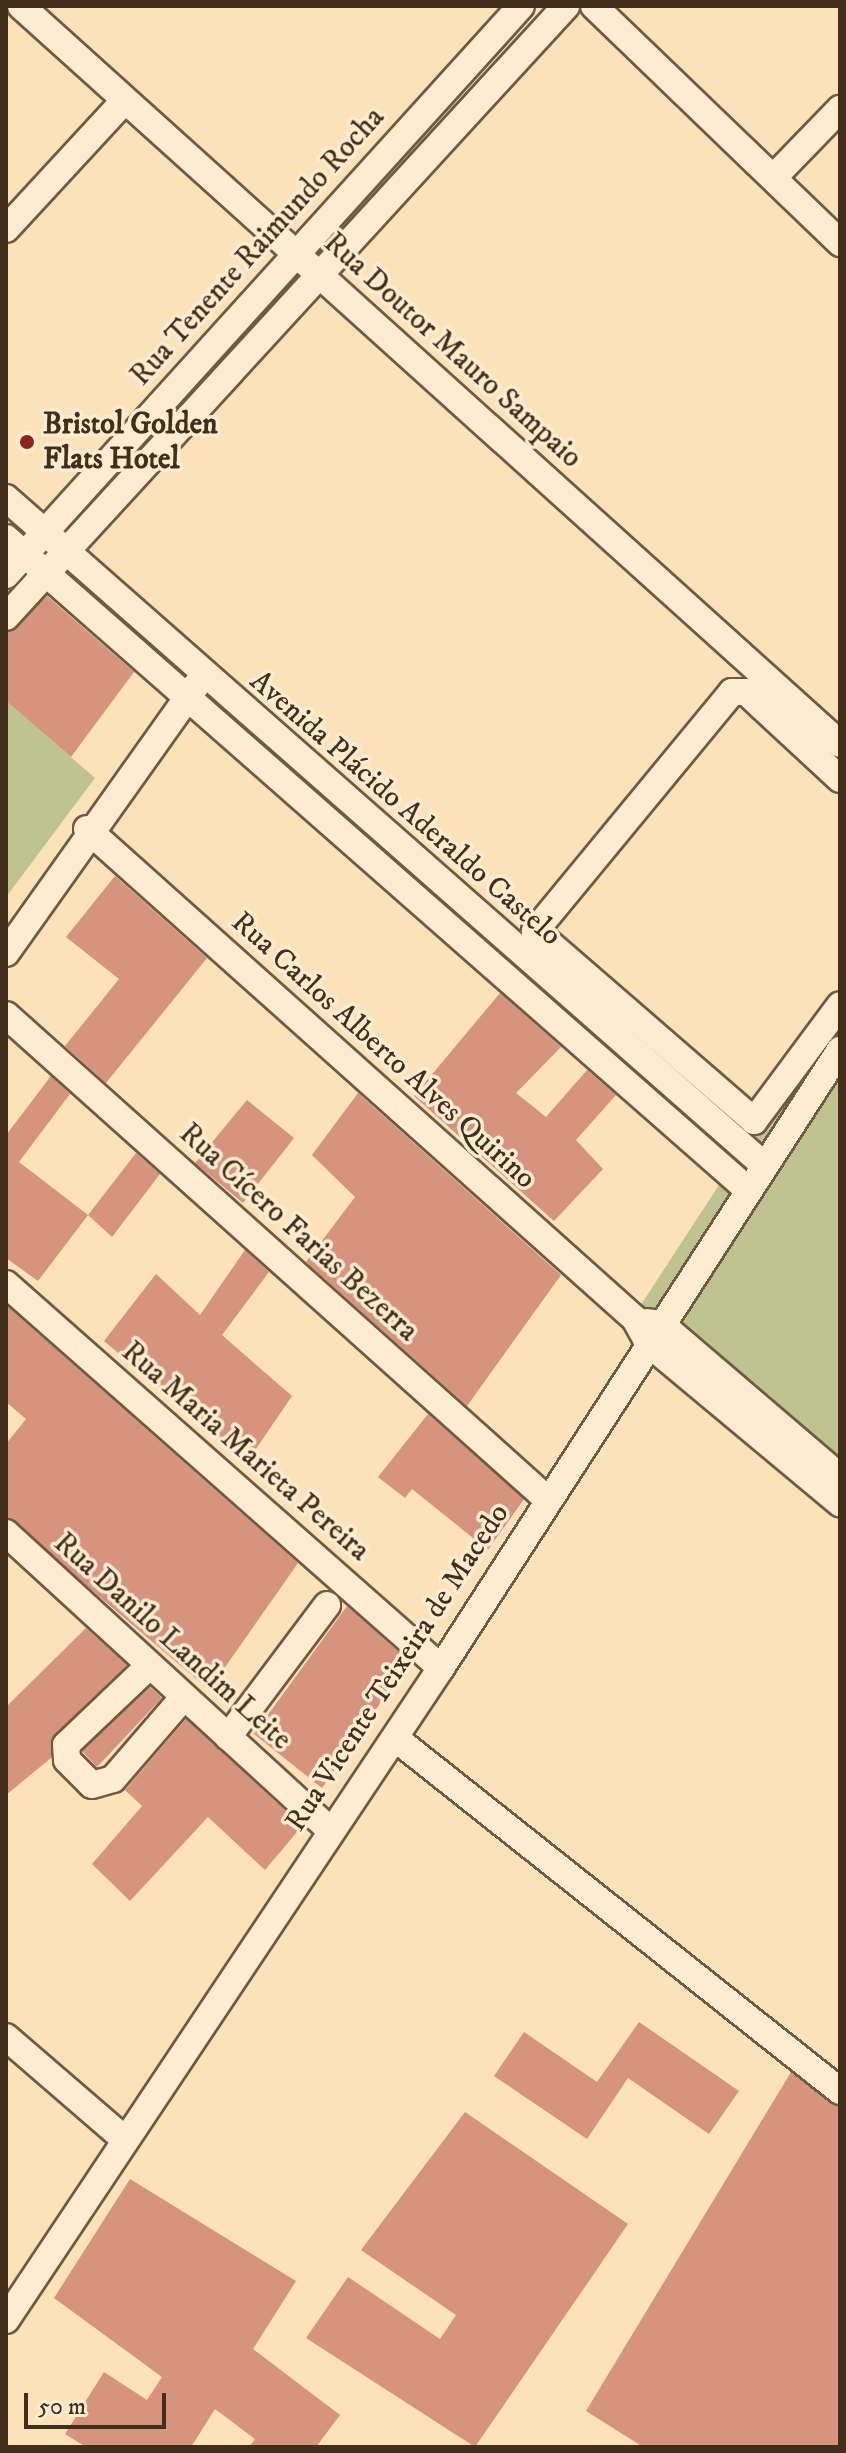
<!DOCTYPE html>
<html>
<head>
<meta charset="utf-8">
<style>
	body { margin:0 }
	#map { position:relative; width:846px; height:2453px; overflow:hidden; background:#fce2b8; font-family:"IM FELL DW Pica",serif }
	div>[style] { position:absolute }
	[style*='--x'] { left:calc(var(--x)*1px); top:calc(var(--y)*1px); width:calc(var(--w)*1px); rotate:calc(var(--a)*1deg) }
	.green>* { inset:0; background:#bec38f }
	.building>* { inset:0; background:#d6937d }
	.roads { filter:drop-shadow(2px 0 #715a42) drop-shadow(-2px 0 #715a42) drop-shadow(0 2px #715a42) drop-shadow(0 -2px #715a42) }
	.minor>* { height:26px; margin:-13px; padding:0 13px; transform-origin:13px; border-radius:13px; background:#fdecd1 }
	.dots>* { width:22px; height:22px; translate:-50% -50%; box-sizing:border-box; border:4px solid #fdecd1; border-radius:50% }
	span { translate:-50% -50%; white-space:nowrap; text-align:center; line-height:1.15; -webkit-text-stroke:7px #fdecd1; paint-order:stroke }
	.street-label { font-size:30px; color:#432d1b }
	.poi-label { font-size:30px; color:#432d1b; font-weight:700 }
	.left { translate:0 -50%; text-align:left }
	.frame { position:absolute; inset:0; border:8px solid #432d1b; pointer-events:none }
	.scale { position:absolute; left:24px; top:2393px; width:142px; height:36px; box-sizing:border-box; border:4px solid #432d1b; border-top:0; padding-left:10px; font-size:24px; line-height:28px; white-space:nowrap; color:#432d1b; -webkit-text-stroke:6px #fdecd1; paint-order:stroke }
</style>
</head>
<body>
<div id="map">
	<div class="green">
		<div style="clip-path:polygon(6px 701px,95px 778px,6px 897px)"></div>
		<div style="clip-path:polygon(840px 999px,840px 1476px,635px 1314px)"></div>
	</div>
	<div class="building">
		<div style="clip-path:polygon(47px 596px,134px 672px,71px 757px,6px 701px,6px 633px)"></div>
		<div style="clip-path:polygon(115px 876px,207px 958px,106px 1083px,65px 1046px,119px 979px,66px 937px)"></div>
		<div style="clip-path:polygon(500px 993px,561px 1047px,516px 1093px,546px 1117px,587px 1070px,616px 1095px,576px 1140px,603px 1169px,554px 1221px,414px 1096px)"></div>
		<div style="clip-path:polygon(51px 1076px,70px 1094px,19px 1162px,88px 1215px,38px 1281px,6px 1258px,6px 1135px)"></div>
		<div style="clip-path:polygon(358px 1093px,561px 1275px,467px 1406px,306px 1262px,355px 1197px,312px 1155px)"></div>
		<div style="clip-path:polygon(247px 1100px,294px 1138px,243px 1203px,195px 1163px)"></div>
		<div style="clip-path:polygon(136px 1153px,160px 1174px,112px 1237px,88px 1215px)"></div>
		<div style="clip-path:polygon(245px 1250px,269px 1272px,222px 1335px,292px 1396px,247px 1462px,104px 1341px,156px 1274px,200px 1315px)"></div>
		<div style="clip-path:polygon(6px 1305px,298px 1563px,209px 1690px,6px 1517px,6px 1444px,26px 1419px,6px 1402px)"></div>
		<div style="clip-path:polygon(428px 1414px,524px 1499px,488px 1550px,412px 1489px,405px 1498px,378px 1477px)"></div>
		<div style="clip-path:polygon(347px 1606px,409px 1661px,322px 1788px,254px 1734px)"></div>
		<div style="clip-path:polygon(86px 1628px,127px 1665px,55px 1734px,51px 1758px,6px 1795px,6px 1707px)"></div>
		<div style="clip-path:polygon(150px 1687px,162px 1698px,97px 1767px,82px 1751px)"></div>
		<div style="clip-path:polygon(186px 1719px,302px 1826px,265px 1870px,208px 1817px,130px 1901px,92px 1864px,142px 1806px,125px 1790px)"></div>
		<div style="clip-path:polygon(639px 2022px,739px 2091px,709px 2134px,628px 2078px,587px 2139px,494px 2076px,524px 2032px,597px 2082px)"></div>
		<div style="clip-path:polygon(791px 2072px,840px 2107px,840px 2447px,643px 2447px,586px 2411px)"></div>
		<div style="clip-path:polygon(465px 2112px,628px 2224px,475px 2447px,306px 2338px,348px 2277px,440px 2339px,456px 2315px,361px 2250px)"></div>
		<div style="clip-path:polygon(130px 2179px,296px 2281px,253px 2349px,340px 2415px,316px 2447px,249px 2447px,255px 2439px,215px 2409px,191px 2447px,86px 2447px,65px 2434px,104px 2372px,147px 2400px,162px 2377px,54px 2298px)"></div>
	</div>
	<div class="roads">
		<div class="minor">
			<div style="--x:21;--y:6;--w:1102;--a:42.02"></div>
			<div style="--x:594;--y:6;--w:342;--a:43.9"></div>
			<div style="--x:774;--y:177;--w:95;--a:-45.9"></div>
			<div style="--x:6;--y:229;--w:174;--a:-47.3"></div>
			<div style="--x:6;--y:498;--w:1010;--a:41.35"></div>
			<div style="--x:6;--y:538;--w:986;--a:41.3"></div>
			<div style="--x:6;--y:575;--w:767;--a:-47.85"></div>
			<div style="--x:6;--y:617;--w:829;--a:-47.49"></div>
			<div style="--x:840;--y:779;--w:128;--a:-137.2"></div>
			<div style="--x:746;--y:692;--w:14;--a:180"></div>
			<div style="--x:732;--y:692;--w:310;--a:129.5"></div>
			<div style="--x:535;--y:931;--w:290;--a:40.9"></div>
			<div style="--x:754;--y:1121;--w:144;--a:-53.4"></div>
			<div style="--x:87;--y:829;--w:735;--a:41.8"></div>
			<div style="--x:635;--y:1319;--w:29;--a:61"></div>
			<div style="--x:649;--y:1344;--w:249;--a:39.8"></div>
			<div style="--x:6;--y:953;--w:330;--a:-54.6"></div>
			<div style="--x:6;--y:1015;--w:726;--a:41.82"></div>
			<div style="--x:6;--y:1284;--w:580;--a:41.44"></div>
			<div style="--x:647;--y:1322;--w:14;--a:8"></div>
			<div style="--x:661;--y:1324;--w:235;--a:40.5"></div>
			<div style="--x:6;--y:1533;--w:440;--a:42.5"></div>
			<div style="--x:148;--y:1667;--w:113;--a:136.4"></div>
			<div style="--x:66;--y:1745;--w:15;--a:86"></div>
			<div style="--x:67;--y:1760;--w:35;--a:45"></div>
			<div style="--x:92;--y:1785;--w:22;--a:-16"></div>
			<div style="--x:113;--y:1779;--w:107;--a:-49.2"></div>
			<div style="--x:228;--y:1737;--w:165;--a:-53.1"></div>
			<div style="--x:395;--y:1738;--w:568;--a:38.42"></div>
			<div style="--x:6;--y:2037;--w:156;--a:40.8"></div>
			<div style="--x:6;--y:2320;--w:784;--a:-56.29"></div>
			<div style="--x:441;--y:1668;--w:736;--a:-57.15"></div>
		</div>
	</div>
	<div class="dots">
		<div style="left:27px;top:442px;background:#8f2418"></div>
	</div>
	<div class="street-label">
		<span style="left:258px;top:247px;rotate:-48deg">Rua Tenente Raimundo Rocha</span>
		<span style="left:452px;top:351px;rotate:42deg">Rua Doutor Mauro Sampaio</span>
		<span style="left:405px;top:809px;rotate:41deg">Avenida Plácido Aderaldo Castelo</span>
		<span style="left:383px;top:1051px;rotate:42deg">Rua Carlos Alberto Alves Quirino</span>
		<span style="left:298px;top:1233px;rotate:42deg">Rua Cícero Farias Bezerra</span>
		<span style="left:245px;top:1452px;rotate:41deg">Rua Maria Marieta Pereira</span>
		<span style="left:172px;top:1642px;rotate:42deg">Rua Danilo Landim Leite</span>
		<span style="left:398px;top:1668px;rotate:-57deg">Rua Vicente Teixeira de Macedo</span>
	</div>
	<div class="poi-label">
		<span class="left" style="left:43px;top:442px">Bristol Golden<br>Flats Hotel</span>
	</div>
	<div class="frame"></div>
	<div class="scale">50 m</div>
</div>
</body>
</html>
